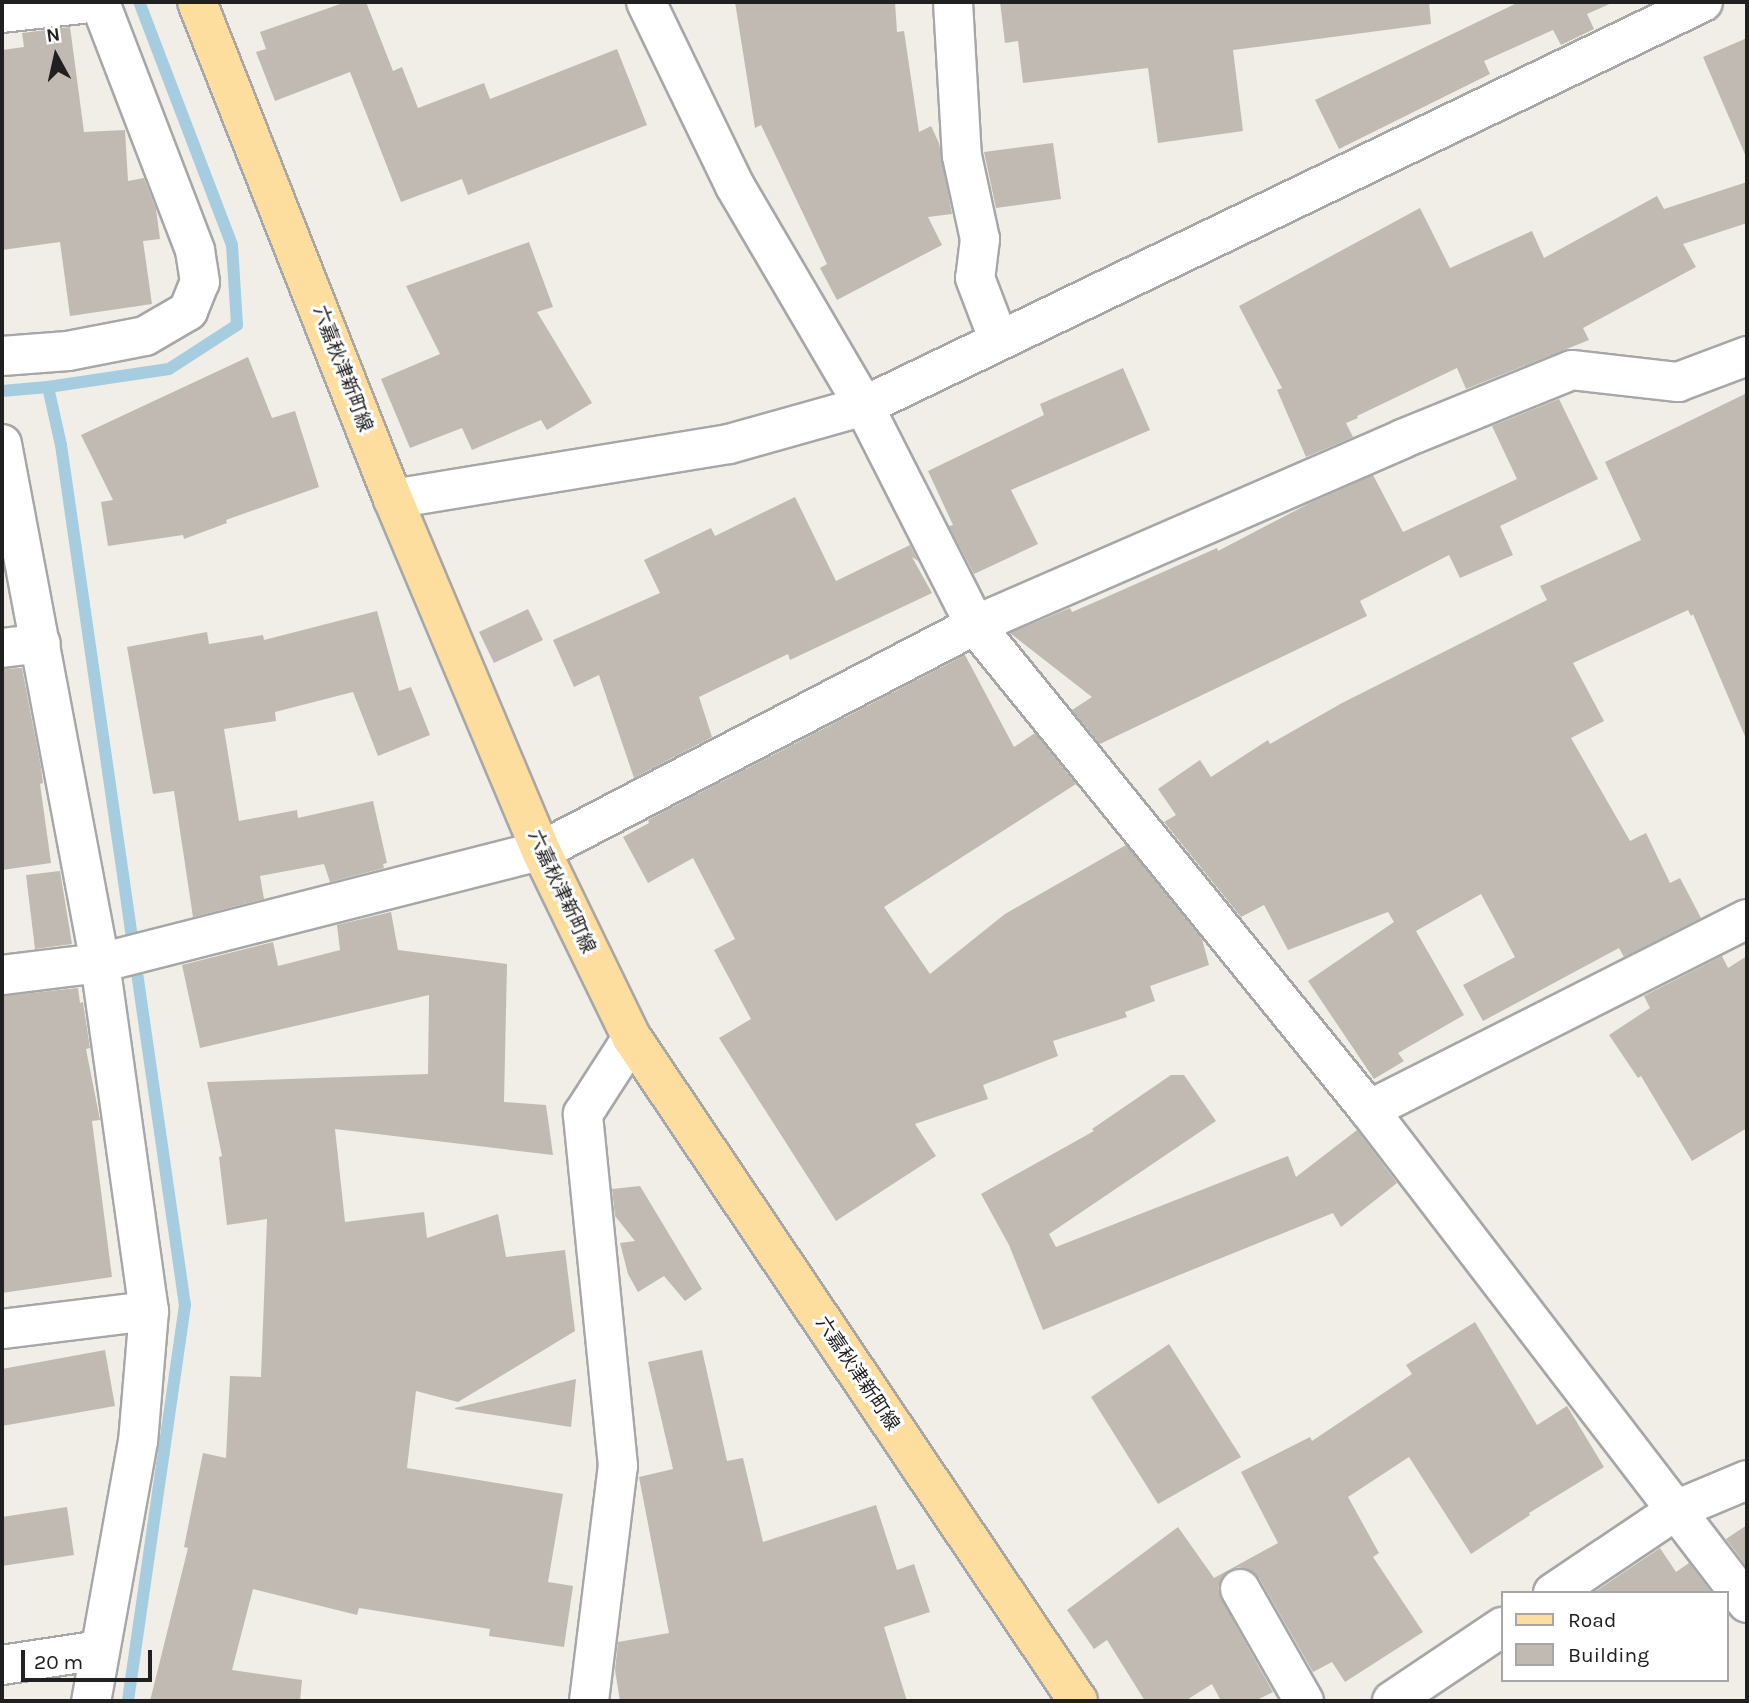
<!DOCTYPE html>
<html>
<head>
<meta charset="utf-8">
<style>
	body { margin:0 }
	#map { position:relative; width:1749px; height:1703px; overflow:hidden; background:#f0eee6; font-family:Karla,"Noto Sans JP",sans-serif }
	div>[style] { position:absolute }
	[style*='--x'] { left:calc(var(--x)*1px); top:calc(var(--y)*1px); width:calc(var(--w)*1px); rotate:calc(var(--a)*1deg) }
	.stream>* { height:12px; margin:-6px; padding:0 6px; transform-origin:6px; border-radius:6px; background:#a6ccdf }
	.building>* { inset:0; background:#c1bab2 }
	.roads { filter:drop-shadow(2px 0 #a7a7a7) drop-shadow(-2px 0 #a7a7a7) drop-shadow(0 2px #a7a7a7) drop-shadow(0 -2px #a7a7a7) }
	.minor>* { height:38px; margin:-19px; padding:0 19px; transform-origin:19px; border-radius:19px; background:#fff }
	.major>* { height:38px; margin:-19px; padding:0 19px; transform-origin:19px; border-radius:19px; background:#fdde9e }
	span { translate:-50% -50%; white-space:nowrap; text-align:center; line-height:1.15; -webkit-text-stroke:6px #fff; paint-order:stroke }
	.street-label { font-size:19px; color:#202020 }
	.frame { position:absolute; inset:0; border:4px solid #202020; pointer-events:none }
	.legend { position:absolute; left:1501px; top:1591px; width:228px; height:91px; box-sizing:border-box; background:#fff; border:2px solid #a6a6a6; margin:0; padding:9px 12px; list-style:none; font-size:21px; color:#202020 }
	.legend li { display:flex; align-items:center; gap:14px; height:35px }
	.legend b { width:35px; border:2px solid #a6a6a6 }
	.north { position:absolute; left:21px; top:21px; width:70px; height:70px; -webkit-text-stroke:5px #fff; paint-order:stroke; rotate:352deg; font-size:19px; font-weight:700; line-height:28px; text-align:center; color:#202020 }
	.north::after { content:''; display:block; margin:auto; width:24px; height:32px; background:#202020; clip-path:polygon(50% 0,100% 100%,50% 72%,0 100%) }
	.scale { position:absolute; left:21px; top:1650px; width:131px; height:32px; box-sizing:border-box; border:4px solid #202020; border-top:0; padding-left:9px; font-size:21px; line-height:24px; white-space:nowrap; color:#202020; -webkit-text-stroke:5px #fff; paint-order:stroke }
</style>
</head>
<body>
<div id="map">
	<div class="stream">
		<div style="--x:48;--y:387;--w:59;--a:77.4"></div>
		<div style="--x:61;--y:445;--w:869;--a:81.8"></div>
		<div style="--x:185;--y:1305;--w:400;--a:98.2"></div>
		<div style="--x:2;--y:391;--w:46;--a:-5"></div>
		<div style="--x:48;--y:387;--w:122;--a:-8.5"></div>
		<div style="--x:169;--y:369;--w:81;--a:-32.9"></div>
		<div style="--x:237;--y:325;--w:80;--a:-93.6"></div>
		<div style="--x:232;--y:245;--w:260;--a:-110.9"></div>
	</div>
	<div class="building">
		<div style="clip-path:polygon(346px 2px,366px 2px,393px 71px,402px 67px,418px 108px,484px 83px,490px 99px,617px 49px,647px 125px,468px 195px,462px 179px,401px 202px,350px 72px,275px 101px,256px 52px,266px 49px,260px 32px)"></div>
		<div style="clip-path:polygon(735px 2px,895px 2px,897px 32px,904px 31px,919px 132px,931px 126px,939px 143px,952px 214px,928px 217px,942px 245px,837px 300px,820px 268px,827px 264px,761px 125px,755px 128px)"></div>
		<div style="clip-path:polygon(1000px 2px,1429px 2px,1431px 24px,1233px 50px,1243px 131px,1158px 143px,1148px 68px,1023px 83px,1018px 41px,1005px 43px)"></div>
		<div style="clip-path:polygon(1519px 2px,1614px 2px,1587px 14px,1594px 29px,1561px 45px,1553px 30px,1484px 61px,1490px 74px,1339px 149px,1315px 100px)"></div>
		<div style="clip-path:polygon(70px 27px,84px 132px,125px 130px,128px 181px,144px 178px,156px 209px,160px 239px,143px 241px,152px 304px,70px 316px,60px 242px,2px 250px,2px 50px,24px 47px,22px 33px)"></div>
		<div style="clip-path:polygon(1747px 38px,1747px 159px,1703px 57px)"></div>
		<div style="clip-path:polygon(1053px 143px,1061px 199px,996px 208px,984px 152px)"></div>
		<div style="clip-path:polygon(1747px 182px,1747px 223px,1683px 244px,1696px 267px,1583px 328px,1589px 340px,1466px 389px,1457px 368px,1357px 416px,1358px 418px,1346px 423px,1353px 437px,1306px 457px,1277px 390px,1282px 388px,1239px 306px,1420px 208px,1450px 268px,1532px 231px,1544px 258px,1657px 196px,1664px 209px)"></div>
		<div style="clip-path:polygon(529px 242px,553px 307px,537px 312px,592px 403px,547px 430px,541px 420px,472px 450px,462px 428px,410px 448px,381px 379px,440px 354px,406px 286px)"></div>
		<div style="clip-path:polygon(248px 357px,272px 418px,295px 411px,319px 487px,226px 520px,227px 523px,184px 539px,183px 535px,108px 546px,101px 502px,113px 500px,81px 435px)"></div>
		<div style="clip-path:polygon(1123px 368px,1150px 430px,1011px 490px,1038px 544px,974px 574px,949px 526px,953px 525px,928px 471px,1044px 415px,1040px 404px)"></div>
		<div style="clip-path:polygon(1747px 393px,1747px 741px,1693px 614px,1691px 616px,1688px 610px,1573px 663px,1604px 721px,1571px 738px,1630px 841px,1646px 833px,1670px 883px,1680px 878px,1701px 918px,1624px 957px,1619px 948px,1483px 1021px,1463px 985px,1515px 957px,1481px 894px,1416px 931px,1464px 1015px,1398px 1053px,1404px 1061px,1374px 1079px,1308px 981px,1394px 922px,1388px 912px,1288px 950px,1264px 905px,1241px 917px,1164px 822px,1176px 815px,1158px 789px,1200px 760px,1211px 777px,1268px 740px,1270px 744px,1342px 703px,1547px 600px,1540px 586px,1641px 540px,1605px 462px)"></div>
		<div style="clip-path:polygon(1559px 399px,1598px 479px,1500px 526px,1513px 555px,1460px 578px,1449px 555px,1360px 601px,1367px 616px,1100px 744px,1072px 710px,1092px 697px,1010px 633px,1070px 608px,1072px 612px,1102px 599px,1217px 548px,1218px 551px,1308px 504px,1373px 475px,1403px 532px,1517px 479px,1492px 426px)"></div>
		<div style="clip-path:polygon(795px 497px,836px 581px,910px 545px,918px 561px,912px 557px,932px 593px,790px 660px,788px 654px,699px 697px,712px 737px,634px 778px,599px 675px,574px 687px,553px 640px,660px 593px,644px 560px,711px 528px,715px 536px)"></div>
		<div style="clip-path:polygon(528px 609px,543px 640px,494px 663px,479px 632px)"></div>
		<div style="clip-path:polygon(377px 611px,399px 691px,411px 687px,430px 735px,378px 756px,353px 692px,275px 712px,276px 721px,224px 729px,239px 821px,297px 810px,298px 818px,373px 801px,387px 863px,383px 864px,384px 868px,330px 882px,324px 864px,260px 876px,264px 899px,193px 917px,174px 791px,153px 794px,127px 647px,207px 632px,209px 644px,263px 635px,264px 640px)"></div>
		<div style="clip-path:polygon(965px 655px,1014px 747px,1035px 733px,1076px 784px,884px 907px,930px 974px,1005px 914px,1126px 845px,1202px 939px,1209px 965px,1150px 986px,1155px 1001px,1125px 1012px,1127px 1017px,1053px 1041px,1058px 1056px,983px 1085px,988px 1099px,915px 1124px,936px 1156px,836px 1221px,719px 1038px,751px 1019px,714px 950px,735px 939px,693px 858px,648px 883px,623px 837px,649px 823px,648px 820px)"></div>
		<div style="clip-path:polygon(22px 668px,41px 767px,43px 783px,40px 784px,51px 863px,2px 870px,2px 669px)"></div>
		<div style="clip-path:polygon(60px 871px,72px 944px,35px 949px,26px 875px)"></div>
		<div style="clip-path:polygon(391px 912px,398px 950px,507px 964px,504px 1102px,546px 1105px,553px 1155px,335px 1129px,345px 1222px,424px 1212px,427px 1238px,498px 1214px,506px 1257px,565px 1250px,575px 1331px,458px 1402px,416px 1391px,407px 1468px,563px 1494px,548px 1582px,573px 1586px,564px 1647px,489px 1636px,490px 1629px,359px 1608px,357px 1615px,253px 1589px,232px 1670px,302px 1680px,300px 1701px,150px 1701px,188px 1548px,184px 1547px,203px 1453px,226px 1458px,230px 1376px,261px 1377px,267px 1219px,227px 1225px,219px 1157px,222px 1156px,207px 1082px,428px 1074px,429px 995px,200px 1048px,182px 965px,273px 942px,278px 966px,340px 950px,337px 925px)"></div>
		<div style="clip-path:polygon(1722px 956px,1728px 968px,1747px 956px,1747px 1128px,1692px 1161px,1641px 1076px,1638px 1078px,1609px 1035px,1650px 1008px,1644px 996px)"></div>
		<div style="clip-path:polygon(78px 988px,80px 1003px,83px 1002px,90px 1048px,86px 1049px,100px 1120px,92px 1121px,112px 1277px,2px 1293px,2px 996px)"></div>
		<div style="clip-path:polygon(1171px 1075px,1184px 1075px,1216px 1121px,1049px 1234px,1056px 1247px,1288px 1156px,1296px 1177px,1357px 1130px,1397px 1183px,1341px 1227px,1333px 1213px,1043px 1330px,1009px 1245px,981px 1194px,1094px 1131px,1092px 1129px)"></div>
		<div style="clip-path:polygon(640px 1186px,702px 1289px,685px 1301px,664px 1276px,638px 1292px,628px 1274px,620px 1243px,635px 1241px,615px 1216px,612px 1189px)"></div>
		<div style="clip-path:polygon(1475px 1322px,1537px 1425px,1567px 1406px,1604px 1467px,1529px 1513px,1530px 1515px,1471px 1554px,1409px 1457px,1348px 1497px,1379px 1553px,1373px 1557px,1423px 1632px,1345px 1682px,1332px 1662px,1313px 1672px,1259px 1578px,1250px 1570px,1239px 1567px,1229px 1570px,1222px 1577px,1218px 1588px,1221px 1599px,1273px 1692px,1255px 1701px,1221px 1701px,1212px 1684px,1185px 1701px,1145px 1701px,1107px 1640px,1094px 1649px,1067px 1610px,1178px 1527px,1214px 1578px,1278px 1543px,1241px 1472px,1310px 1437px,1312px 1441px,1412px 1374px,1406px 1365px)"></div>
		<div style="clip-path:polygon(1169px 1344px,1241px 1457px,1158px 1504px,1091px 1397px)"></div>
		<div style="clip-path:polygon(105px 1350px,115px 1406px,2px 1426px,2px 1369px)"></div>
		<div style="clip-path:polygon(702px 1350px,727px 1461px,743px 1458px,763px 1542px,876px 1505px,897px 1570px,914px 1564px,930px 1612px,884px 1627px,907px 1701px,620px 1701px,615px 1670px,618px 1642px,669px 1633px,639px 1477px,673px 1469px,648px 1362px)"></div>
		<div style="clip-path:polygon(576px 1379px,571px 1427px,455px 1409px,455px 1408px)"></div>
		<div style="clip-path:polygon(67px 1507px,74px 1555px,2px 1566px,2px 1517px)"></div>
		<div style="clip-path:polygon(1747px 1525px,1747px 1567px,1726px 1539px)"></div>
		<div style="clip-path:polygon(1660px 1548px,1676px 1572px,1689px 1563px,1712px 1593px,1593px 1593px)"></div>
	</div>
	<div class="roads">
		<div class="minor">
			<div style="--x:646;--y:2;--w:204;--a:64.2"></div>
			<div style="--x:735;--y:186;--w:255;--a:59.6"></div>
			<div style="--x:864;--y:406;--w:246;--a:63.1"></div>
			<div style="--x:975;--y:625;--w:625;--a:50.91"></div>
			<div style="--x:1369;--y:1110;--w:621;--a:52.52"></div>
			<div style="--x:953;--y:2;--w:154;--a:86.7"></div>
			<div style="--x:962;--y:156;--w:85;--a:77.8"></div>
			<div style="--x:980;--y:239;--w:39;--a:97"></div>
			<div style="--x:975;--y:278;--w:67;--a:69.1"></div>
			<div style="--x:2;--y:13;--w:98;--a:-6.5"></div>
			<div style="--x:2;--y:356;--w:66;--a:-4.3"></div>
			<div style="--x:68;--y:351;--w:78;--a:-11"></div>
			<div style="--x:145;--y:336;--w:50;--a:-30.2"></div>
			<div style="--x:188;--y:311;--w:31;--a:-68"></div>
			<div style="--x:200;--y:282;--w:32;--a:-99"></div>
			<div style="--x:195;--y:250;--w:266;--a:-111"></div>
			<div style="--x:2;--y:444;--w:528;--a:79.31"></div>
			<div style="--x:100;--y:963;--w:351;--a:82"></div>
			<div style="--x:149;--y:1311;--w:130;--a:94.8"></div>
			<div style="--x:138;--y:1441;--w:264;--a:100.2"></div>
			<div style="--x:393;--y:499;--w:340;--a:-9.3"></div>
			<div style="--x:729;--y:444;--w:140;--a:-15.7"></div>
			<div style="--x:864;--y:406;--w:931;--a:-25.71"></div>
			<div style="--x:2;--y:648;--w:39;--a:-7"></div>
			<div style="--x:2;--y:975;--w:99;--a:-7"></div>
			<div style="--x:100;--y:963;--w:455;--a:-14.3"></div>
			<div style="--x:541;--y:851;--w:489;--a:-27.5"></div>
			<div style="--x:975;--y:625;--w:466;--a:-23.5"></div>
			<div style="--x:1402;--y:439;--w:183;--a:-22.1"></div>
			<div style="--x:1572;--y:370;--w:107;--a:6.5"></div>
			<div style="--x:1678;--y:382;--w:74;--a:-20.6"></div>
			<div style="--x:1369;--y:1110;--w:424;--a:-26.8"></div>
			<div style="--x:2;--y:1329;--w:148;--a:-7"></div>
			<div style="--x:1240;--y:1589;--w:129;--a:60.3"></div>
			<div style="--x:1553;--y:1593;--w:151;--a:-33.9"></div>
			<div style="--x:1678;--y:1509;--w:75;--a:-22.8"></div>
			<div style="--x:2;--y:1665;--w:99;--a:-8.7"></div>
			<div style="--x:589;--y:1701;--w:237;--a:-83"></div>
			<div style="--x:618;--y:1466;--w:354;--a:-95.7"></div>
			<div style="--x:583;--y:1114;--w:90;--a:-57.2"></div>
			<div style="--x:1392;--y:1701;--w:133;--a:-33.9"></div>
		</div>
		<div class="major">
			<div style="--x:197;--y:2;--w:534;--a:68.48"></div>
			<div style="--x:393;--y:499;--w:382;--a:67.2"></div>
			<div style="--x:541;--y:851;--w:208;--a:64.1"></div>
			<div style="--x:632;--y:1038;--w:799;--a:56.07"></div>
		</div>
	</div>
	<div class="street-label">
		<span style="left:342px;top:369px;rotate:69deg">六嘉秋津新町線</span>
		<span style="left:561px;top:892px;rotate:65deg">六嘉秋津新町線</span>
		<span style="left:857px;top:1374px;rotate:56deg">六嘉秋津新町線</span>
	</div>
	<div class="frame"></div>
	<ul class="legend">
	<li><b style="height:9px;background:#fdde9e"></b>Road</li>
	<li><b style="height:19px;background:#c1bab2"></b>Building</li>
	</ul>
	<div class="north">N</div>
	<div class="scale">20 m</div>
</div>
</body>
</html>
